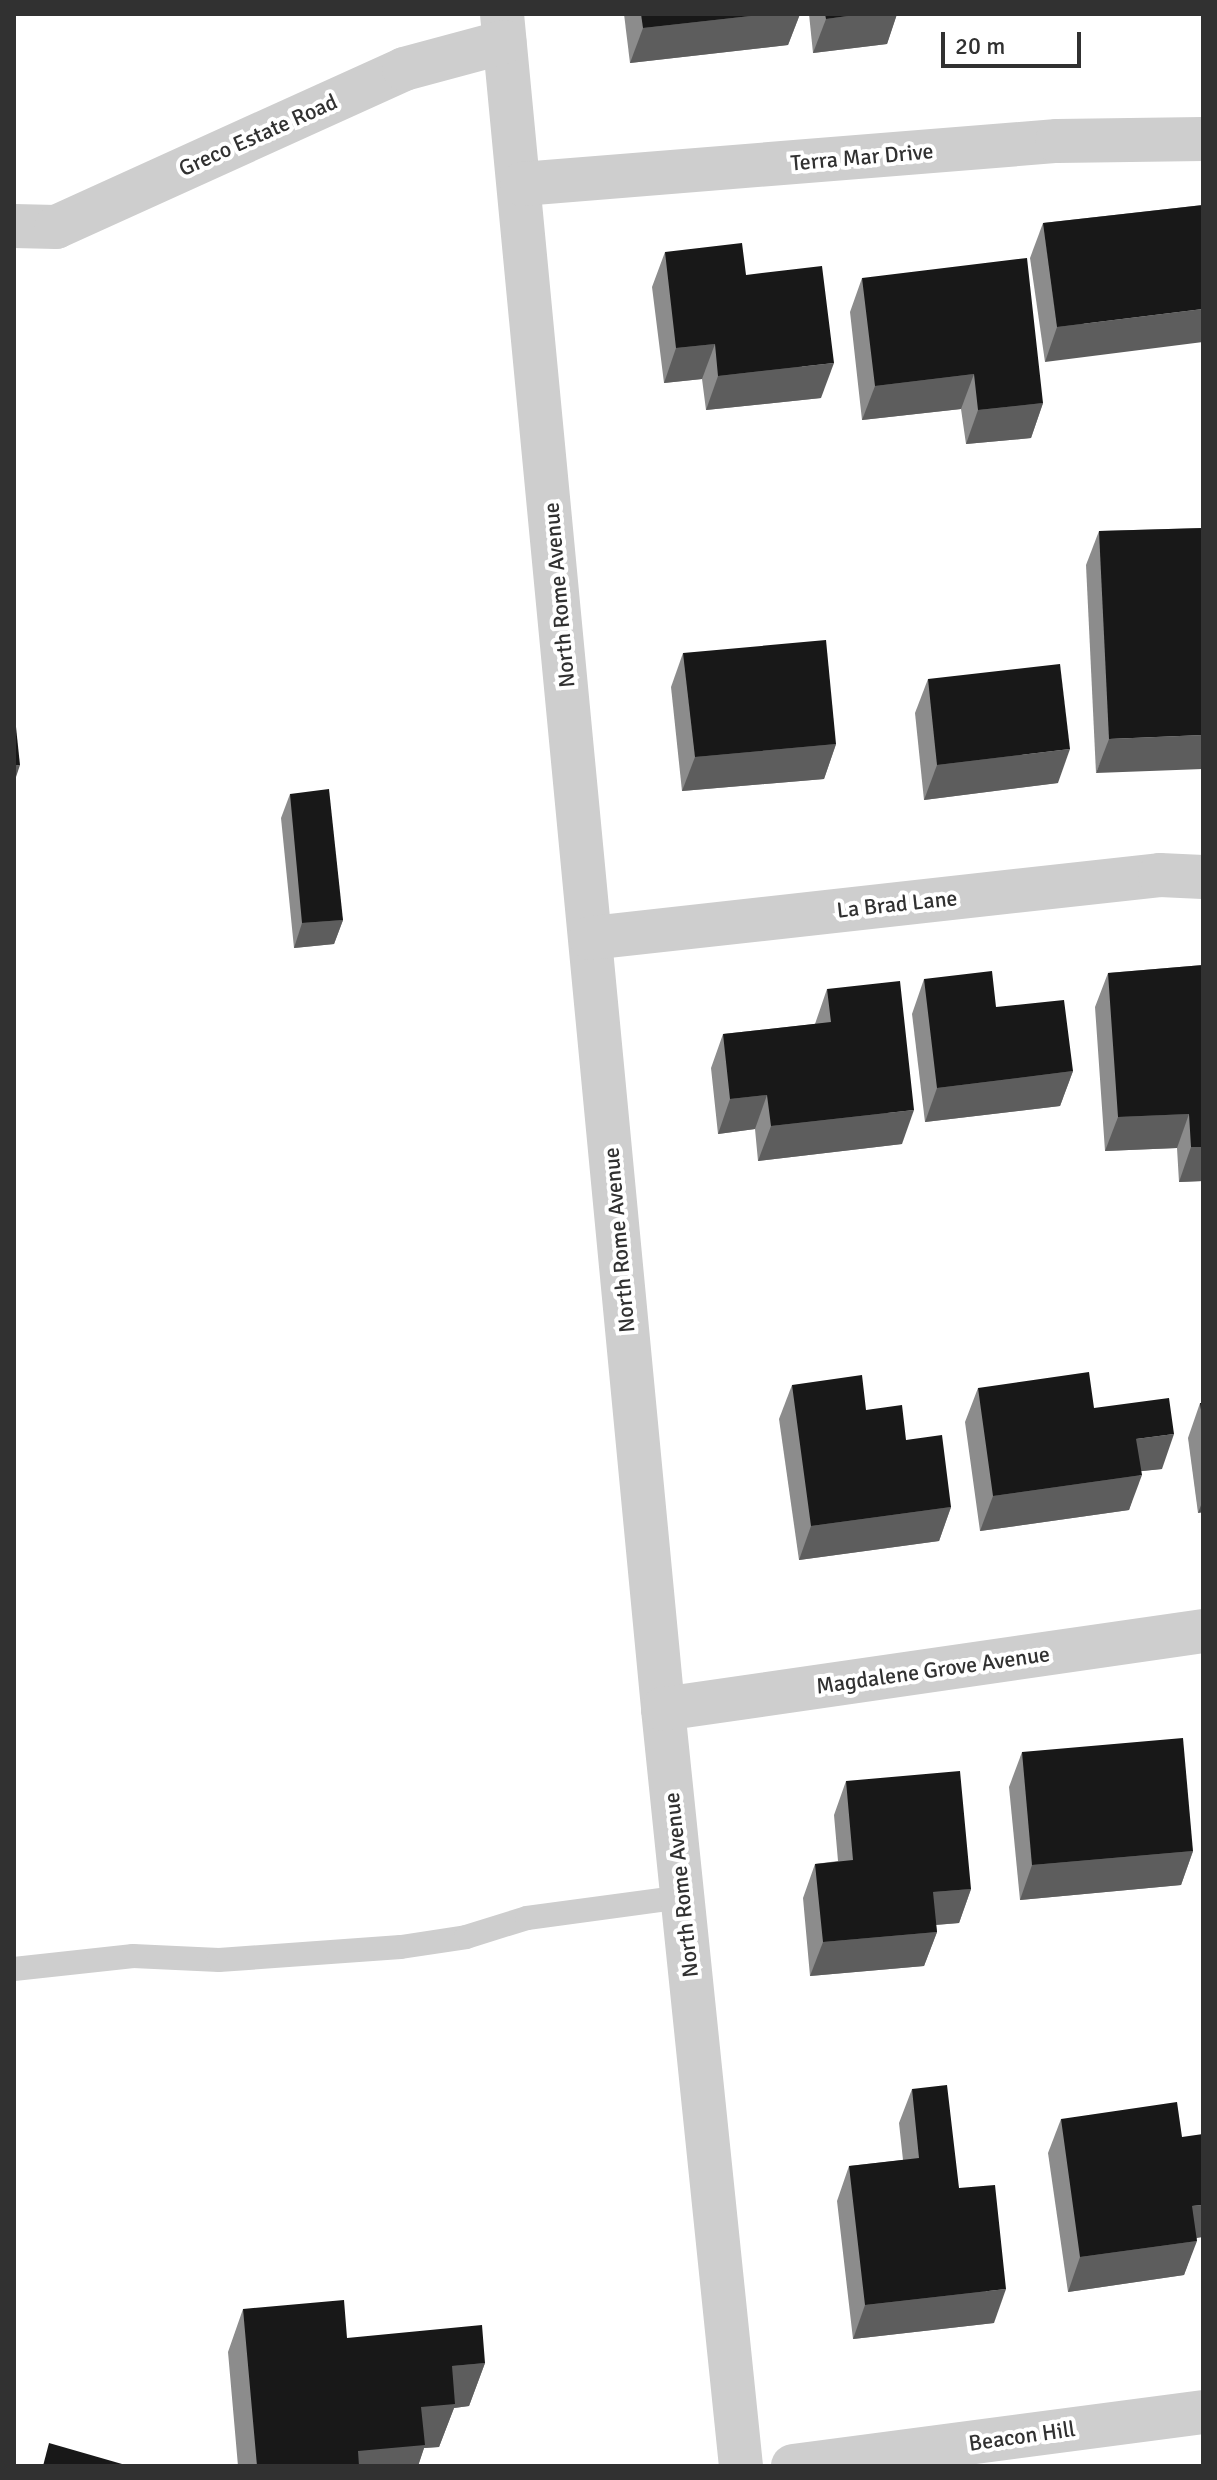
<!DOCTYPE html>
<html>
<head>
<meta charset="utf-8">
<style>
	body { margin:0 }
	#map { position:relative; width:1217px; height:2480px; overflow:hidden; background:#fff; font-family:Signika,sans-serif }
	div>[style] { position:absolute }
	[style*='--x'] { left:calc(var(--x)*1px); top:calc(var(--y)*1px); width:calc(var(--w)*1px); rotate:calc(var(--a)*1deg) }
	.lane>* { height:24px; margin:-12px; padding:0 12px; transform-origin:12px; border-radius:12px; background:#cecece }
	.street>* { height:44px; margin:-22px; padding:0 22px; transform-origin:22px; border-radius:22px; background:#cecece }
	.wall>* { inset:0; background:#8c8c8c }
	.shaded-wall>* { inset:0; background:#5d5d5d }
	.building>* { inset:0; background:#181818 }
	span { translate:-50% -50%; white-space:nowrap; text-align:center; line-height:1.15; -webkit-text-stroke:8px #fff; paint-order:stroke }
	.street-label { font-size:22px; color:#313131 }
	.frame { position:absolute; inset:0; border:16px solid #313131; pointer-events:none }
	.scale { position:absolute; left:941px; top:32px; width:140px; height:36px; box-sizing:border-box; border:4px solid #313131; border-top:0; padding-left:10px; font-size:24px; line-height:28px; white-space:nowrap; color:#313131; -webkit-text-stroke:6px #fff; paint-order:stroke }
</style>
</head>
<body>
<div id="map">
	<div class="lane">
		<div style="--x:14;--y:1969;--w:120;--a:-6.2"></div>
		<div style="--x:133;--y:1956;--w:86;--a:2.7"></div>
		<div style="--x:219;--y:1960;--w:182;--a:-4.1"></div>
		<div style="--x:401;--y:1947;--w:66;--a:-8.7"></div>
		<div style="--x:466;--y:1937;--w:64;--a:-17.3"></div>
		<div style="--x:527;--y:1918;--w:156;--a:-7.7"></div>
	</div>
	<div class="street">
		<div style="--x:502;--y:14;--w:1703;--a:84.57"></div>
		<div style="--x:663;--y:1709;--w:761;--a:84.12"></div>
		<div style="--x:522;--y:184;--w:537;--a:-4.6"></div>
		<div style="--x:1057;--y:141;--w:146;--a:-0.8"></div>
		<div style="--x:14;--y:226;--w:42;--a:1.4"></div>
		<div style="--x:56;--y:227;--w:382;--a:-24.4"></div>
		<div style="--x:404;--y:69;--w:104;--a:-15.1"></div>
		<div style="--x:591;--y:938;--w:572;--a:-6.32"></div>
		<div style="--x:1160;--y:875;--w:43;--a:2.7"></div>
		<div style="--x:663;--y:1709;--w:546;--a:-8.22"></div>
		<div style="--x:793;--y:2466;--w:414;--a:-7.5"></div>
	</div>
	<div class="wall">
		<div style="clip-path:polygon(624px 14px,800px 14px,788px 45px,630px 63px)"></div>
		<div style="clip-path:polygon(809px 14px,897px 14px,887px 44px,813px 53px)"></div>
		<div style="clip-path:polygon(1203px 205px,1045px 362px,1030px 258px,1043px 223px)"></div>
		<div style="clip-path:polygon(665px 252px,746px 275px,821px 398px,706px 410px,702px 379px,664px 383px,652px 287px)"></div>
		<div style="clip-path:polygon(862px 278px,1043px 403px,1031px 438px,966px 444px,961px 409px,862px 420px,850px 312px)"></div>
		<div style="clip-path:polygon(1203px 528px,1096px 773px,1086px 565px,1099px 531px)"></div>
		<div style="clip-path:polygon(683px 653px,836px 744px,824px 779px,682px 791px,671px 687px)"></div>
		<div style="clip-path:polygon(928px 679px,1058px 783px,924px 800px,915px 713px)"></div>
		<div style="clip-path:polygon(290px 794px,343px 920px,334px 944px,294px 948px,281px 818px)"></div>
		<div style="clip-path:polygon(1203px 965px,1203px 1181px,1179px 1182px,1177px 1148px,1105px 1151px,1095px 1007px,1108px 973px)"></div>
		<div style="clip-path:polygon(924px 979px,996px 1007px,1073px 1071px,1060px 1106px,925px 1122px,912px 1014px)"></div>
		<div style="clip-path:polygon(827px 989px,902px 1144px,758px 1161px,755px 1129px,718px 1134px,711px 1068px,723px 1034px,815px 1024px)"></div>
		<div style="clip-path:polygon(792px 1385px,866px 1410px,906px 1440px,951px 1507px,939px 1541px,799px 1560px,779px 1419px)"></div>
		<div style="clip-path:polygon(978px 1388px,1094px 1408px,1162px 1469px,1141px 1471px,1129px 1510px,980px 1531px,965px 1422px)"></div>
		<div style="clip-path:polygon(1200px 1403px,1203px 1403px,1203px 1512px,1198px 1513px,1188px 1438px)"></div>
		<div style="clip-path:polygon(1022px 1752px,1193px 1851px,1181px 1885px,1020px 1900px,1009px 1787px)"></div>
		<div style="clip-path:polygon(846px 1781px,971px 1889px,959px 1923px,936px 1925px,937px 1932px,924px 1966px,810px 1976px,803px 1898px,815px 1864px,838px 1861px,834px 1815px)"></div>
		<div style="clip-path:polygon(912px 2089px,959px 2188px,994px 2323px,853px 2339px,837px 2201px,849px 2166px,903px 2160px,899px 2123px)"></div>
		<div style="clip-path:polygon(1061px 2119px,1197px 2238px,1184px 2275px,1068px 2292px,1048px 2153px)"></div>
		<div style="clip-path:polygon(243px 2309px,347px 2338px,485px 2363px,469px 2406px,454px 2408px,439px 2447px,424px 2448px,418px 2466px,238px 2466px,228px 2352px)"></div>
	</div>
	<div class="shaded-wall">
		<div style="clip-path:polygon(768px 14px,800px 14px,788px 45px,630px 63px,643px 28px)"></div>
		<div style="clip-path:polygon(862px 14px,897px 14px,887px 44px,813px 53px,826px 19px)"></div>
		<div style="clip-path:polygon(1203px 309px,1203px 342px,1045px 362px,1057px 327px)"></div>
		<div style="clip-path:polygon(715px 344px,702px 379px,664px 383px,676px 348px)"></div>
		<div style="clip-path:polygon(834px 363px,821px 398px,706px 410px,718px 376px)"></div>
		<div style="clip-path:polygon(974px 374px,961px 409px,862px 420px,875px 386px)"></div>
		<div style="clip-path:polygon(1043px 403px,1031px 438px,966px 444px,978px 410px)"></div>
		<div style="clip-path:polygon(1203px 735px,1203px 769px,1096px 773px,1109px 739px)"></div>
		<div style="clip-path:polygon(836px 744px,824px 779px,682px 791px,695px 757px)"></div>
		<div style="clip-path:polygon(1070px 749px,1058px 783px,924px 800px,937px 765px)"></div>
		<div style="clip-path:polygon(20px 765px,14px 783px,14px 766px)"></div>
		<div style="clip-path:polygon(343px 920px,334px 944px,294px 948px,302px 923px)"></div>
		<div style="clip-path:polygon(1073px 1071px,1060px 1106px,925px 1122px,937px 1088px)"></div>
		<div style="clip-path:polygon(767px 1095px,755px 1129px,718px 1134px,730px 1099px)"></div>
		<div style="clip-path:polygon(914px 1110px,902px 1144px,758px 1161px,771px 1126px)"></div>
		<div style="clip-path:polygon(1189px 1114px,1177px 1148px,1105px 1151px,1118px 1117px)"></div>
		<div style="clip-path:polygon(1191px 1147px,1203px 1147px,1203px 1181px,1179px 1182px)"></div>
		<div style="clip-path:polygon(1174px 1434px,1162px 1469px,1124px 1473px,1136px 1439px)"></div>
		<div style="clip-path:polygon(1142px 1475px,1129px 1510px,980px 1531px,993px 1496px)"></div>
		<div style="clip-path:polygon(1203px 1500px,1203px 1512px,1198px 1513px)"></div>
		<div style="clip-path:polygon(951px 1507px,939px 1541px,799px 1560px,811px 1526px)"></div>
		<div style="clip-path:polygon(1193px 1851px,1181px 1885px,1020px 1900px,1032px 1865px)"></div>
		<div style="clip-path:polygon(971px 1889px,959px 1923px,921px 1926px,933px 1892px)"></div>
		<div style="clip-path:polygon(937px 1932px,924px 1966px,810px 1976px,823px 1942px)"></div>
		<div style="clip-path:polygon(1203px 2205px,1203px 2237px,1179px 2241px,1192px 2206px)"></div>
		<div style="clip-path:polygon(1197px 2241px,1184px 2275px,1068px 2292px,1080px 2257px)"></div>
		<div style="clip-path:polygon(1006px 2289px,994px 2323px,853px 2339px,865px 2305px)"></div>
		<div style="clip-path:polygon(485px 2363px,469px 2406px,454px 2408px,439px 2447px,424px 2448px,418px 2466px,352px 2466px,358px 2451px,421px 2407px,452px 2366px)"></div>
	</div>
	<div class="building">
		<div style="clip-path:polygon(641px 14px,768px 14px,643px 28px)"></div>
		<div style="clip-path:polygon(825px 14px,862px 14px,826px 19px)"></div>
		<div style="clip-path:polygon(1203px 205px,1203px 309px,1057px 327px,1043px 223px)"></div>
		<div style="clip-path:polygon(742px 243px,746px 275px,822px 266px,834px 363px,718px 376px,715px 344px,676px 348px,665px 252px)"></div>
		<div style="clip-path:polygon(1027px 258px,1043px 403px,978px 410px,974px 374px,875px 386px,862px 278px)"></div>
		<div style="clip-path:polygon(1203px 528px,1203px 735px,1109px 739px,1099px 531px)"></div>
		<div style="clip-path:polygon(826px 640px,836px 744px,695px 757px,683px 653px)"></div>
		<div style="clip-path:polygon(1060px 664px,1070px 749px,937px 765px,928px 679px)"></div>
		<div style="clip-path:polygon(14px 708px,20px 765px,14px 766px)"></div>
		<div style="clip-path:polygon(329px 789px,343px 920px,302px 923px,290px 794px)"></div>
		<div style="clip-path:polygon(1203px 965px,1203px 1147px,1191px 1147px,1189px 1114px,1118px 1117px,1108px 973px)"></div>
		<div style="clip-path:polygon(992px 971px,996px 1007px,1064px 1000px,1073px 1071px,937px 1088px,924px 979px)"></div>
		<div style="clip-path:polygon(900px 981px,914px 1110px,771px 1126px,767px 1095px,730px 1099px,723px 1034px,831px 1022px,827px 989px)"></div>
		<div style="clip-path:polygon(1089px 1372px,1094px 1408px,1169px 1398px,1174px 1434px,1136px 1439px,1142px 1475px,993px 1496px,978px 1388px)"></div>
		<div style="clip-path:polygon(862px 1375px,866px 1410px,902px 1405px,906px 1440px,942px 1435px,951px 1507px,811px 1526px,792px 1385px)"></div>
		<div style="clip-path:polygon(1200px 1403px,1203px 1403px,1203px 1424px)"></div>
		<div style="clip-path:polygon(1183px 1738px,1193px 1851px,1032px 1865px,1022px 1752px)"></div>
		<div style="clip-path:polygon(960px 1771px,971px 1889px,933px 1892px,937px 1932px,823px 1942px,815px 1864px,853px 1860px,846px 1781px)"></div>
		<div style="clip-path:polygon(947px 2085px,959px 2188px,995px 2185px,1006px 2289px,865px 2305px,849px 2166px,919px 2158px,912px 2089px)"></div>
		<div style="clip-path:polygon(1177px 2102px,1182px 2137px,1203px 2134px,1203px 2205px,1192px 2206px,1197px 2241px,1080px 2257px,1061px 2119px)"></div>
		<div style="clip-path:polygon(344px 2300px,347px 2338px,482px 2325px,485px 2363px,452px 2366px,455px 2404px,421px 2407px,425px 2445px,358px 2451px,359px 2466px,257px 2466px,243px 2309px)"></div>
		<div style="clip-path:polygon(49px 2443px,129px 2466px,43px 2466px)"></div>
	</div>
	<div class="street-label">
		<span style="left:258px;top:135px;rotate:-24deg">Greco Estate Road</span>
		<span style="left:862px;top:157px;rotate:-5deg">Terra Mar Drive</span>
		<span style="left:559px;top:595px;rotate:-95deg">North Rome Avenue</span>
		<span style="left:897px;top:904px;rotate:-6deg">La Brad Lane</span>
		<span style="left:619px;top:1240px;rotate:-95deg">North Rome Avenue</span>
		<span style="left:933px;top:1670px;rotate:-8deg">Magdalene Grove Avenue</span>
		<span style="left:681px;top:1885px;rotate:-96deg">North Rome Avenue</span>
		<span style="left:1022px;top:2436px;rotate:-8deg">Beacon Hill</span>
	</div>
	<div class="frame"></div>
	<div class="scale">20 m</div>
</div>
</body>
</html>
